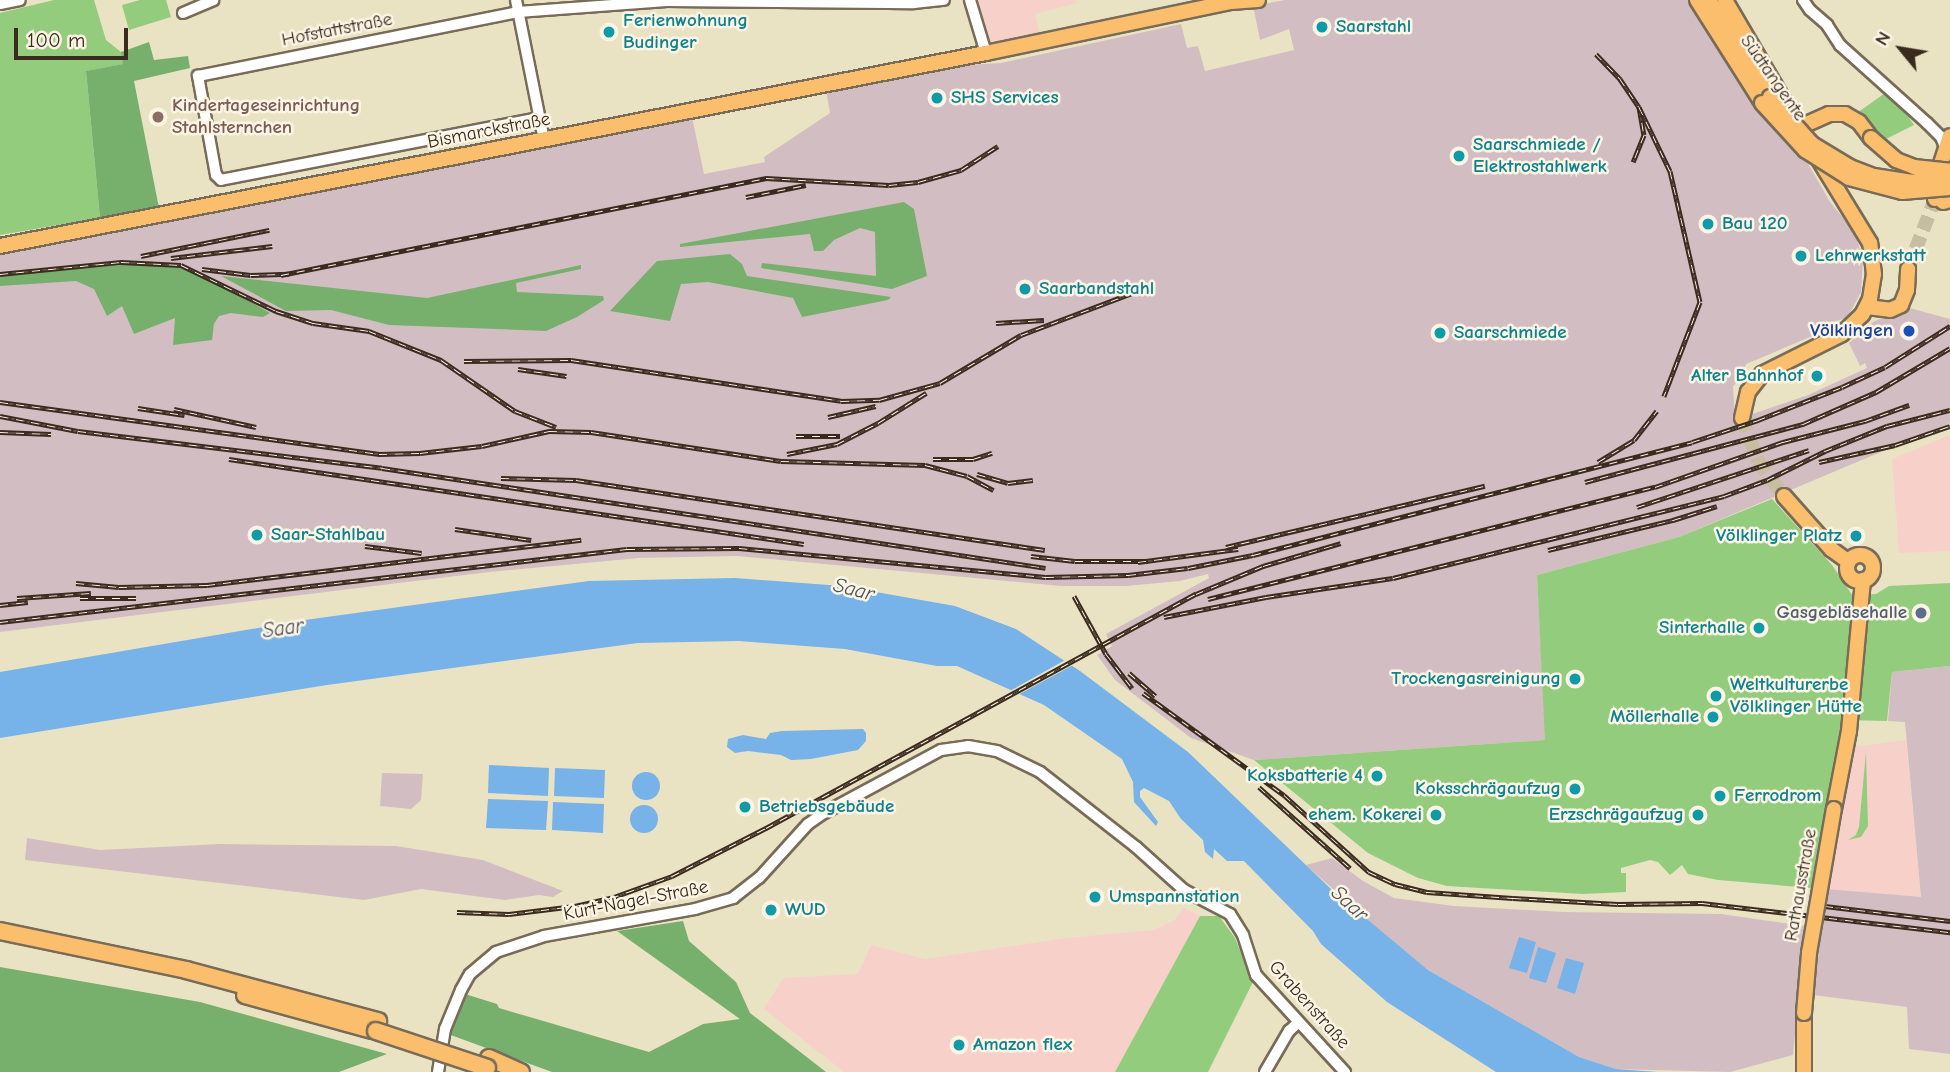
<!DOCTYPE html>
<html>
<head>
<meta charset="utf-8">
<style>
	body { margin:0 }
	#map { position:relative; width:1950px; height:1072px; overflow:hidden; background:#eae3c3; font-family:"Comic Neue",sans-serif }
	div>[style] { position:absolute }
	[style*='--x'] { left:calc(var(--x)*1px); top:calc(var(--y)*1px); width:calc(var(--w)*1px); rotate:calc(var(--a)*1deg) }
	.built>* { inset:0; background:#f7d0ca }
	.industrial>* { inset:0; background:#d2bec2 }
	.green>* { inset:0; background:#94cc7e }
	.forest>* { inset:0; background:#77b06d }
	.water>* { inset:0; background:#77b2e8 }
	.round { border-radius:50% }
	.pier>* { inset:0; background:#eae3c3 }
	.major-tunnel>* { height:14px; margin-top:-7px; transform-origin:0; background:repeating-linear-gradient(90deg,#c7bea2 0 14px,transparent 0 21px) }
	.roads { filter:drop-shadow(2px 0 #786b58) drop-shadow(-2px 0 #786b58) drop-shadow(0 2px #786b58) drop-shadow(0 -2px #786b58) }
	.minor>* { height:10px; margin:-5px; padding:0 5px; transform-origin:5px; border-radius:5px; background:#fff }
	.major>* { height:14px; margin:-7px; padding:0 7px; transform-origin:7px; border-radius:7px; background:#fabe6d }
	.major>.ring { margin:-7px; padding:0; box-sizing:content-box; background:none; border:14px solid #fabe6d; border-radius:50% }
	.highway>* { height:16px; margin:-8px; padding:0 8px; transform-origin:8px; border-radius:8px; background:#fabe6d }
	.rail>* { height:5px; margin-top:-2.5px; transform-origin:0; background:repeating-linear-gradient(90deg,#fcf5e5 0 8px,#3b2a1e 0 16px); box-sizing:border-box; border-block:2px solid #3b2a1e }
	.bridges { filter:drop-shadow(2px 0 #786b58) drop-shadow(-2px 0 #786b58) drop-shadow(0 2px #786b58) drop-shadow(0 -2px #786b58) }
	.major-bridge>* { height:14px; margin:-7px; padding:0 7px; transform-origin:7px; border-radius:7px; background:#fabe6d }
	.highway-bridge>* { height:16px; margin:-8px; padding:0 8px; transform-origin:8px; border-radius:8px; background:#fabe6d }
	.dots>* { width:19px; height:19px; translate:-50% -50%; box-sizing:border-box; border:4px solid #fcf5e5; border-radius:50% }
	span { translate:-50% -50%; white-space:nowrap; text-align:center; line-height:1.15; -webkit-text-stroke:5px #fcf5e5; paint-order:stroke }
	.culture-label { font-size:19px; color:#0d838f; font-weight:700 }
	.left { translate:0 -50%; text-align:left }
	.right { translate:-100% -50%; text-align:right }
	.street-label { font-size:19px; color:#3b2a1e }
	.education-label { font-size:19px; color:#785e54; font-weight:700 }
	.transit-label { font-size:19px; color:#164399; font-weight:700 }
	.service-label { font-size:19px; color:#4e5e75; font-weight:700 }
	.water-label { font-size:21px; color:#4d535b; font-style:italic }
	.north { position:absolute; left:1866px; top:14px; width:70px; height:70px; -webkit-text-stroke:5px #fcf5e5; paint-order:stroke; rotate:300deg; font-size:19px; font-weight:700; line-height:28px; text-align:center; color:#3b2a1e }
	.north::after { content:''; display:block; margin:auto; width:24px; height:32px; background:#3b2a1e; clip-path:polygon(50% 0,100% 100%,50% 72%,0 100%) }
	.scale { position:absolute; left:14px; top:28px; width:114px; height:32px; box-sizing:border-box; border:4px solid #3b2a1e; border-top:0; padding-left:9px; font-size:21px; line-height:24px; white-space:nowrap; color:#3b2a1e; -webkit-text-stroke:5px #fcf5e5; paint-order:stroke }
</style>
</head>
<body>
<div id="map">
	<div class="built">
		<div style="clip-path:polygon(975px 0,1076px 0,1077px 3px,1035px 14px,1039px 33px,986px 45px)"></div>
		<div style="clip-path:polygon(1950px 435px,1950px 551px,1899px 553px,1892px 459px)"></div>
		<div style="clip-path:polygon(1906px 740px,1921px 898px,1811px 888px,1822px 827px,1837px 829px,1853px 747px)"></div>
		<div style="clip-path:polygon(1183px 907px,1200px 916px,1115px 1072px,844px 1072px,764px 1009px,783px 978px,858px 974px,871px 945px,925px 959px,1067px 938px,1154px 930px,1176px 919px)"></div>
	</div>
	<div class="industrial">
		<div style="clip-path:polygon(1285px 0,1688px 0,1780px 133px,1806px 160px,1830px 202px,1854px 231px,1863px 259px,1861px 292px,1847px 318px,1821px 325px,1822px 332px,1746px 364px,1741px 378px,1733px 386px,1735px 420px,1808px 395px,1867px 368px,1865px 363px,1860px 366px,1849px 343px,1873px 322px,1906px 307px,1950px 319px,1950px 423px,1679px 537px,1537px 575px,1546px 740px,1254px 760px,1191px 738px,1115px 680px,1097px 655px,1112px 646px,1106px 634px,1209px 578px,1208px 574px,1180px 581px,1126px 586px,1061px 586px,737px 556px,639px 558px,489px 572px,0 632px,0 249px,168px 220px,692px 117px,704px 174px,765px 162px,764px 157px,830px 113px,826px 90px,947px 66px,1001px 63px,1181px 24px,1187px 48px,1198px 46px,1205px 71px,1294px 50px,1289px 29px,1260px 40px,1253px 6px)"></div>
		<div style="clip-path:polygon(1950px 666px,1950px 1054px,1909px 1049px,1907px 1007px,1813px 995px,1826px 889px,1921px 897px,1905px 722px,1888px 721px,1892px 672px)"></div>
		<div style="clip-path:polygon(382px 773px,423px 774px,421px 800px,411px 809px,380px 806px)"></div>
		<div style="clip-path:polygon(27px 838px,100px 850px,220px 844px,396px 846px,483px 860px,563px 891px,553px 897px,539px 895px,505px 900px,421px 889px,364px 900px,25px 860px)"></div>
		<div style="clip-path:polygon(1332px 858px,1363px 881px,1394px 898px,1454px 906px,1564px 912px,1721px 914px,1805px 926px,1793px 1055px,1730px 1072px,1616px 1069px,1579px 1057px,1428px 970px,1388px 938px,1306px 865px)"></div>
	</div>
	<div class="green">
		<div style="clip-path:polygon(54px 0,94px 0,106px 40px,121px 52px,124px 64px,86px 71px,100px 218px,0 235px,0 13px)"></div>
		<div style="clip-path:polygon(140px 0,166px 0,171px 17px,129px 30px,122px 5px)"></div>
		<div style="clip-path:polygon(1885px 93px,1899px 103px,1914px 125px,1882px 141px,1857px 113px)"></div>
		<div style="clip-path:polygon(1772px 499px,1832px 565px,1852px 595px,1876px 594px,1889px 586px,1950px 583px,1950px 666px,1892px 672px,1887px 721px,1843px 720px,1811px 888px,1718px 880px,1688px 874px,1682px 865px,1670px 875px,1658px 862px,1650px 860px,1621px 868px,1621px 873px,1626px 873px,1626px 892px,1583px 894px,1447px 886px,1418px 878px,1368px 853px,1254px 760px,1545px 740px,1537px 575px,1679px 537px)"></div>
		<div style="clip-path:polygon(1866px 752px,1868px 826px,1861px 837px,1848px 840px,1856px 835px,1859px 827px)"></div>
		<div style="clip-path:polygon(1200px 916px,1219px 916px,1235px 938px,1253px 982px,1208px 1072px,1115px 1072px)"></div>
	</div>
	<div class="forest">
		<div style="clip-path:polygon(149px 42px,154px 60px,188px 56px,190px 68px,134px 81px,159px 208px,100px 218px,86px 71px,123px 64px,121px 52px)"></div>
		<div style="clip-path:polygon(904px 202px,914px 209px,927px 276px,892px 289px,761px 268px,762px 263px,876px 276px,875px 232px,860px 228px,834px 240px,823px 251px,814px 251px,810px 234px,680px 247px,680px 244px)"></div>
		<div style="clip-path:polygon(730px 254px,742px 264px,747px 276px,891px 297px,888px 300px,802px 317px,793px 298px,708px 282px,681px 284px,670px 321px,610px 311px,657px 261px)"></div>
		<div style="clip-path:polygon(121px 263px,164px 264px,196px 271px,270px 313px,263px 317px,231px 313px,219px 316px,214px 324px,212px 340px,173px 345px,175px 318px,134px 334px,122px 306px,107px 316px,94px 289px,76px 281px,0 286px,0 275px)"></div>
		<div style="clip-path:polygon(581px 265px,581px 269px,516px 283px,517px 292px,603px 296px,604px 300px,577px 317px,546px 331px,389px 325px,331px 310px,286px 311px,221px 276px,427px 298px)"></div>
		<div style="clip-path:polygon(683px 921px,689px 941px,736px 982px,750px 1013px,826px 1072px,552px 1072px,448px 1034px,465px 994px,497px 1004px,499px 1008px,649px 1052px,703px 1024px,740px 1019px,617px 931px)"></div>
		<div style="clip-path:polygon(0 967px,200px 1002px,387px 1054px,339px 1072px,0 1072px)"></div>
	</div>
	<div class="water">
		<div style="clip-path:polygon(735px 578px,842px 586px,955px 606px,1016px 629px,1080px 671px,1188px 752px,1332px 890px,1428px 970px,1579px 1057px,1616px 1069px,1658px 1072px,1496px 1072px,1387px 1002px,1321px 944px,1313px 931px,1244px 861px,1227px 861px,1214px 849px,1213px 859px,1205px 852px,1203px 840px,1181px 819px,1169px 801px,1144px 788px,1140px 791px,1140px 797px,1158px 822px,1156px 826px,1134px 802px,1133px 782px,1122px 759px,1044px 705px,957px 666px,937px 666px,845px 649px,739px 641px,638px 643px,327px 685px,0 738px,0 672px,305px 620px,589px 581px)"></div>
		<div style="clip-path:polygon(863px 729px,866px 733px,866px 741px,858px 750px,811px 759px,791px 760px,781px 755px,748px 751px,735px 753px,727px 747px,728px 739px,743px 735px,766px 739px,770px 733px,782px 731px)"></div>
		<div style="clip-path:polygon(489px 765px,549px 768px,548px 796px,488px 793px)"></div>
		<div style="clip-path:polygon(555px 768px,605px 770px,604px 798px,554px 796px)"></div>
		<div class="round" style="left:632px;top:772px;width:28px;height:28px"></div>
		<div style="clip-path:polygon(488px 799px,548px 801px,546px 830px,486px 828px)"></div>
		<div style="clip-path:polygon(553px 802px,604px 804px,603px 833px,552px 830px)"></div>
		<div class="round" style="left:630px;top:805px;width:28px;height:28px"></div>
		<div style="clip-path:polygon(1519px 937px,1536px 942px,1527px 973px,1509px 968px)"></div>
		<div style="clip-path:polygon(1538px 947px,1556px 953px,1546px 983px,1529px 978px)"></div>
		<div style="clip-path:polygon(1566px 958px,1584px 963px,1575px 994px,1557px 988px)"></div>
	</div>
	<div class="pier">
		<div style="clip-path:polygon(1067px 659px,1075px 664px,1016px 696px,1008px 692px)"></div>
	</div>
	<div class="major-tunnel">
		<div style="--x:1908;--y:269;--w:75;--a:-68.9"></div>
		<div style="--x:1742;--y:418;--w:46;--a:69.6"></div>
		<div style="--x:1758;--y:461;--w:44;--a:53.4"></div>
	</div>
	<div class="roads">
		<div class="minor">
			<div style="--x:516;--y:0;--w:143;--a:78.7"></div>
			<div style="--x:970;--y:0;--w:55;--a:73.2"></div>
			<div style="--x:1803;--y:0;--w:12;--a:55"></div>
			<div style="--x:1810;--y:10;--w:23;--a:41"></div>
			<div style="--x:1827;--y:25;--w:24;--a:57"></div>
			<div style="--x:1840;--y:45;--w:117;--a:41.9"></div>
			<div style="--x:1927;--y:123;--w:20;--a:45"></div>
			<div style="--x:1941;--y:137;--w:11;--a:68"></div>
			<div style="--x:0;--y:4;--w:20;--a:-11"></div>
			<div style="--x:183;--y:13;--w:33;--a:-23"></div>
			<div style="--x:539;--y:118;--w:324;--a:169"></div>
			<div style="--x:221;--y:180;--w:7;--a:-135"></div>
			<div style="--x:216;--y:175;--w:101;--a:-100.3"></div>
			<div style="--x:198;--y:76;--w:326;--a:-11.3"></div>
			<div style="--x:518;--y:12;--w:149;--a:-4.2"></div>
			<div style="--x:667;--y:1;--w:247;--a:0.5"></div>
			<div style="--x:914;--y:3;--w:30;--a:-6"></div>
			<div style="--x:438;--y:1072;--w:44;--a:-80.8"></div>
			<div style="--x:445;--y:1029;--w:42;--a:-67.7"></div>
			<div style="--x:461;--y:990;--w:18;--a:-61"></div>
			<div style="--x:470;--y:974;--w:34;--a:-40"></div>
			<div style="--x:496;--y:952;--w:51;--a:-18.4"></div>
			<div style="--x:544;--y:936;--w:153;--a:-10.1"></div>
			<div style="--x:695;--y:909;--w:40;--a:-16"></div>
			<div style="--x:733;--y:898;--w:33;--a:-38"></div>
			<div style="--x:759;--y:878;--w:73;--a:-47.8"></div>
			<div style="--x:808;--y:824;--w:19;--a:-35"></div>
			<div style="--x:824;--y:813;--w:133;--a:-28.3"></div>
			<div style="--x:941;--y:750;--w:27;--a:-8"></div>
			<div style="--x:968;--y:746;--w:29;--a:10"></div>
			<div style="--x:997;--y:751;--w:48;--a:26"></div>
			<div style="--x:1040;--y:772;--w:122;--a:38"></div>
			<div style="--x:1136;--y:847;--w:64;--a:41.9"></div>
			<div style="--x:1184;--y:890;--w:52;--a:27.6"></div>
			<div style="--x:1230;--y:914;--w:25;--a:58"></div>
			<div style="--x:1243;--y:935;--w:42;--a:72"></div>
			<div style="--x:1256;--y:975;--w:132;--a:47.5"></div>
			<div style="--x:1265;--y:1072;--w:48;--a:-59.7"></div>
			<div style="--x:1289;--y:1031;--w:13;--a:-42"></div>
		</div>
		<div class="major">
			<div style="--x:1697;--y:0;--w:122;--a:57.7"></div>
			<div style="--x:1709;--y:0;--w:115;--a:57.8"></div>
			<div style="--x:1725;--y:0;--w:139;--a:59.7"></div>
			<div style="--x:1231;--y:2;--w:27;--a:-4"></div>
			<div style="--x:1800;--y:127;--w:32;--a:-24"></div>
			<div style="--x:1829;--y:114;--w:16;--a:0"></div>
			<div style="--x:1845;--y:114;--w:16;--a:30"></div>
			<div style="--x:1859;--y:122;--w:20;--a:53"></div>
			<div style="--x:1935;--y:199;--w:20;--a:-87"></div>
			<div style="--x:1936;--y:179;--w:45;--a:-72"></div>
			<div style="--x:1943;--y:202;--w:7;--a:-16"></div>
			<div style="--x:0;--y:246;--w:1005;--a:-11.08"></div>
			<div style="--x:986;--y:53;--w:258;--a:-11.8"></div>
			<div style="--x:1867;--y:307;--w:23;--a:7"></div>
			<div style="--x:1890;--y:310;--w:12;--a:-24"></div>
			<div style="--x:1901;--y:305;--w:16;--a:-68"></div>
			<div style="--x:1907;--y:290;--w:21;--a:-87"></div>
			<div style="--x:1742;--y:418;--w:27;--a:-77"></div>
			<div style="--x:1748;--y:392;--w:23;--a:-52"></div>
			<div style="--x:1762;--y:374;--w:89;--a:-26.6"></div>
			<div style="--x:1842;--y:334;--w:28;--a:-44"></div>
			<div style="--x:1862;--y:315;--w:18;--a:-63"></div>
			<div style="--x:1870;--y:299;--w:25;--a:-81"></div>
			<div style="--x:1874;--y:274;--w:31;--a:-97"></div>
			<div style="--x:1870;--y:243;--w:103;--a:-121.5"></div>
			<div style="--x:1784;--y:496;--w:71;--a:48.4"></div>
			<div style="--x:1831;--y:549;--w:22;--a:36"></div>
			<div class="ring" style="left:1847px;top:555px;width:12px;height:12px"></div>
			<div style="--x:1834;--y:809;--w:79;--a:-79.1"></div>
			<div style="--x:1849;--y:731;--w:152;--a:-84.7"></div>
			<div style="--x:1804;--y:1072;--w:59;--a:-90"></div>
		</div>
		<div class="highway">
			<div style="--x:0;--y:931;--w:190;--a:11.8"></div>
			<div style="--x:186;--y:970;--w:199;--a:14.9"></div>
			<div style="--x:245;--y:995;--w:132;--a:15.4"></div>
			<div style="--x:489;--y:1058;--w:35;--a:24"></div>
		</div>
	</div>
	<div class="rail">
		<div style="--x:1596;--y:54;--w:35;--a:46"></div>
		<div style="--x:1620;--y:79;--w:34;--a:56"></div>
		<div style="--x:1639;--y:107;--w:28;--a:80"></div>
		<div style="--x:1644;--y:135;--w:29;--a:112"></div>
		<div style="--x:1639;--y:107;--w:71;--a:64.2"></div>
		<div style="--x:1670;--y:171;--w:134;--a:77.1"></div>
		<div style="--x:1700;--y:302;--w:101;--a:111"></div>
		<div style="--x:746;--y:197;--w:61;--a:-11.3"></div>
		<div style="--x:141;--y:256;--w:131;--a:-11.5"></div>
		<div style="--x:171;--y:258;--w:102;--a:-6.8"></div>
		<div style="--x:202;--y:269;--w:49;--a:7"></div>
		<div style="--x:251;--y:275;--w:38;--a:-2"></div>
		<div style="--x:0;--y:274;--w:122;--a:-5.7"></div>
		<div style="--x:121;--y:262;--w:60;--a:2.9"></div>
		<div style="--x:181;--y:265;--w:106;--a:25.8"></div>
		<div style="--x:276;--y:311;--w:39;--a:18"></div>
		<div style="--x:313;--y:323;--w:57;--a:8.1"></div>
		<div style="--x:369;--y:331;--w:78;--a:21.9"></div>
		<div style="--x:441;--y:360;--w:90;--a:34.6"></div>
		<div style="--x:515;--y:411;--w:44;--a:21.3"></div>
		<div style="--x:281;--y:275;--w:495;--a:-11.3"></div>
		<div style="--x:766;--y:178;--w:123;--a:3.3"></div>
		<div style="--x:889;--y:185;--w:29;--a:-6"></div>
		<div style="--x:918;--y:182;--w:45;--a:-15.6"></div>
		<div style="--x:961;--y:170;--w:44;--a:-33"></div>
		<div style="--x:996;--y:323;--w:48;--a:-3.6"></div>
		<div style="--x:464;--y:361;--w:107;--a:-0.5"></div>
		<div style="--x:571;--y:360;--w:273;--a:8.6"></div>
		<div style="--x:841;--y:401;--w:38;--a:-2"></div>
		<div style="--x:879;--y:400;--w:63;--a:-15.6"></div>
		<div style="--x:940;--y:383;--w:94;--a:-30.7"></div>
		<div style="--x:1021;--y:335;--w:136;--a:-20.7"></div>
		<div style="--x:518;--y:369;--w:49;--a:8.1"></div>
		<div style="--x:0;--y:402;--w:383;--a:7.8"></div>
		<div style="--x:379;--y:454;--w:41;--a:-1.4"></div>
		<div style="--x:420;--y:453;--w:62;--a:-6.4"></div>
		<div style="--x:482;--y:446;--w:69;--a:-12.6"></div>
		<div style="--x:549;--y:431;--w:42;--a:1.4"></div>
		<div style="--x:591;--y:432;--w:192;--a:8.7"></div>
		<div style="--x:781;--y:461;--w:144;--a:1.6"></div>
		<div style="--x:925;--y:465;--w:43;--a:14.7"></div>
		<div style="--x:967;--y:476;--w:30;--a:28"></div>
		<div style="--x:138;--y:408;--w:47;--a:8.7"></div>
		<div style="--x:174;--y:409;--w:84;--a:12.4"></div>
		<div style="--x:0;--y:416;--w:79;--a:10.9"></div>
		<div style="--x:78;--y:431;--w:306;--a:6.9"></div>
		<div style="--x:382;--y:468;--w:671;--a:8.56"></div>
		<div style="--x:828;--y:417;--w:49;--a:-12.9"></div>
		<div style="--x:0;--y:432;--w:51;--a:2.2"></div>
		<div style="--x:796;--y:436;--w:44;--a:0"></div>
		<div style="--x:787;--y:454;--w:51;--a:-11.3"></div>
		<div style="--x:837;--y:444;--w:46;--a:-27.1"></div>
		<div style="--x:878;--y:423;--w:57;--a:-32"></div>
		<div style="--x:229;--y:459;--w:581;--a:8.41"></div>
		<div style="--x:933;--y:459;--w:40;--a:0"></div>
		<div style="--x:973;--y:459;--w:20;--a:-18"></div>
		<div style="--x:1598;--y:462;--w:42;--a:-31.4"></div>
		<div style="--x:1634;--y:440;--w:37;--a:-52"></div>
		<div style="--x:1819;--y:462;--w:78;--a:-12.6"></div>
		<div style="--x:1895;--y:445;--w:58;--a:-19.1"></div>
		<div style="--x:977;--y:474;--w:32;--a:16"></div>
		<div style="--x:1008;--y:483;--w:25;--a:-7"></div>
		<div style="--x:501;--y:478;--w:75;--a:1.5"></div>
		<div style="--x:576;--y:480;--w:474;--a:8.5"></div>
		<div style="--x:1585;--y:482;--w:226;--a:-14.9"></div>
		<div style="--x:1803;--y:424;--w:80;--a:-23.7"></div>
		<div style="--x:1876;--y:392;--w:86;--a:-30.7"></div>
		<div style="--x:1637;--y:507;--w:181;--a:-18.3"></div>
		<div style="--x:455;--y:529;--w:77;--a:8.2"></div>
		<div style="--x:365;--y:546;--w:57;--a:7"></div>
		<div style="--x:1226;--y:547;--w:266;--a:-13.3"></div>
		<div style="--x:1548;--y:550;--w:129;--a:-13.5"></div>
		<div style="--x:1673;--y:520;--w:46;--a:-17.7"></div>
		<div style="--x:1031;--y:556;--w:44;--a:6.5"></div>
		<div style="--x:1075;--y:561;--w:73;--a:0"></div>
		<div style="--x:1138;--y:562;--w:101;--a:-7.4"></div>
		<div style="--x:76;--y:583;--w:43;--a:5.3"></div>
		<div style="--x:119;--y:587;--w:88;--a:-1.3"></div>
		<div style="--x:207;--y:585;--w:377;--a:-6.9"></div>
		<div style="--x:1074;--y:596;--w:66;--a:61.1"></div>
		<div style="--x:1106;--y:654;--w:43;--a:52.6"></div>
		<div style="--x:17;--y:598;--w:74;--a:-3.9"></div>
		<div style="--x:80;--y:598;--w:56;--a:0"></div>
		<div style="--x:1208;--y:599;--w:461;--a:-14.1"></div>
		<div style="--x:1655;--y:487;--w:136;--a:-19.4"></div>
		<div style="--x:1783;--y:442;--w:85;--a:-14.4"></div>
		<div style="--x:1865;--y:421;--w:47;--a:-20"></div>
		<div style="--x:0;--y:605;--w:28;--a:-6"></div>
		<div style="--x:1164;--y:617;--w:104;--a:-11.1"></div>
		<div style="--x:1266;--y:597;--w:128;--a:-8.5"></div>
		<div style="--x:1393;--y:578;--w:341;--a:-13.9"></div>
		<div style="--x:1724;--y:496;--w:46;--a:-20.4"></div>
		<div style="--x:1767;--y:480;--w:65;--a:-26.6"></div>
		<div style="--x:1825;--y:451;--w:67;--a:-22"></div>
		<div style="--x:1887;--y:426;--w:65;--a:-14.3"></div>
		<div style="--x:0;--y:622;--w:631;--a:-6.64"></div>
		<div style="--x:627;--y:549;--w:112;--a:-0.5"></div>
		<div style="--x:739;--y:548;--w:308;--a:5.4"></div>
		<div style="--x:1046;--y:577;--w:82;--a:-1.4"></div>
		<div style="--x:1128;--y:575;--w:60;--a:-6.7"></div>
		<div style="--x:1188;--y:568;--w:66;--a:-11.3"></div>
		<div style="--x:1253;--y:555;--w:453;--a:-14.4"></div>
		<div style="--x:1692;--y:442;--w:70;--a:-18.4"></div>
		<div style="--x:1758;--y:420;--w:90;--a:-21.4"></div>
		<div style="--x:1842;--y:387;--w:47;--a:-24.9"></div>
		<div style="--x:1885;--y:367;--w:77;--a:-32.2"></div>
		<div style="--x:1129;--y:673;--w:35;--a:41"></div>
		<div style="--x:1143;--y:693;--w:174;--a:35.9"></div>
		<div style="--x:1284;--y:795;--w:115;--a:42.2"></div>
		<div style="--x:1369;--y:872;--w:29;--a:25"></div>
		<div style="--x:1395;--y:884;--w:33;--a:14"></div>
		<div style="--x:1427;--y:892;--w:86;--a:4"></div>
		<div style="--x:1513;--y:898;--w:105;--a:3.3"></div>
		<div style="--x:1618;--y:904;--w:84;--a:-0.7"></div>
		<div style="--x:1702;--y:903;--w:250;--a:6.7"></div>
		<div style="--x:1259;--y:787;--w:122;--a:41.7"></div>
		<div style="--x:1825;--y:906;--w:126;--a:6.8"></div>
		<div style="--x:457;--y:912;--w:52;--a:2.2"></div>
		<div style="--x:509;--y:914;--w:66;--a:-6.9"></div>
		<div style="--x:575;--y:906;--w:37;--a:-13"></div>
		<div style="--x:611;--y:898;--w:65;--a:-19.8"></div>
		<div style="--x:672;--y:876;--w:106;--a:-27.1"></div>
		<div style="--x:766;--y:828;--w:490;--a:-28.6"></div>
		<div style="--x:1196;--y:594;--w:73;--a:-22.7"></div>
		<div style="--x:1263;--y:566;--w:81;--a:-16.4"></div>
	</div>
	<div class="bridges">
		<div class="major-bridge">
			<div style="--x:1770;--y:97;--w:63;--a:48.2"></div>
			<div style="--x:1812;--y:144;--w:44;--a:31.2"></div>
			<div style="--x:1850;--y:167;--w:26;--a:21"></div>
			<div style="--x:1874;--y:176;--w:37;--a:9"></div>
			<div style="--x:1911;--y:182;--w:39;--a:-9"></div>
			<div style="--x:1762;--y:103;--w:64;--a:47.5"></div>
			<div style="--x:1805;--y:150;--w:52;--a:32.5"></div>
			<div style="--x:1849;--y:178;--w:55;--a:14.8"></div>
			<div style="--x:1902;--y:192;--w:48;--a:-4.8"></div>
			<div style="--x:1871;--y:138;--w:33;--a:41"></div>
			<div style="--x:1896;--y:160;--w:19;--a:21"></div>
			<div style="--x:1914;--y:167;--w:36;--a:6"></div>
			<div style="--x:1804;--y:1013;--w:60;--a:-85.2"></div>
			<div style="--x:1809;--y:953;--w:146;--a:-80.2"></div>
		</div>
		<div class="highway-bridge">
			<div style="--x:376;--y:1031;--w:117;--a:18.4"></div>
		</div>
	</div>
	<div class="dots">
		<div style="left:1322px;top:27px;background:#0f9aa8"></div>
		<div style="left:609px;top:32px;background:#0f9aa8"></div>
		<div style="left:937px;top:98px;background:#0f9aa8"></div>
		<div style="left:158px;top:117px;background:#8d6e63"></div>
		<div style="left:1459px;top:156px;background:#0f9aa8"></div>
		<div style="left:1708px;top:224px;background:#0f9aa8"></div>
		<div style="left:1801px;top:256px;background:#0f9aa8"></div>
		<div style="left:1025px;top:289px;background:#0f9aa8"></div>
		<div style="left:1909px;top:331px;background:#1a4fb4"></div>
		<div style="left:1440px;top:333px;background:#0f9aa8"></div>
		<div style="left:1817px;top:376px;background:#0f9aa8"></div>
		<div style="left:257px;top:535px;background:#0f9aa8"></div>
		<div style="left:1856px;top:536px;background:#0f9aa8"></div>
		<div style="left:1921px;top:613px;background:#5c6f8a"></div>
		<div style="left:1759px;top:628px;background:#0f9aa8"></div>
		<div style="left:1575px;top:679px;background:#0f9aa8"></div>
		<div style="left:1716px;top:696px;background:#0f9aa8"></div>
		<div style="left:1713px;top:717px;background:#0f9aa8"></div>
		<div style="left:1377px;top:776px;background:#0f9aa8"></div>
		<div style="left:1575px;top:789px;background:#0f9aa8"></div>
		<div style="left:1720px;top:796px;background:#0f9aa8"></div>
		<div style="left:745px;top:807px;background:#0f9aa8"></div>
		<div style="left:1436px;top:815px;background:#0f9aa8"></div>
		<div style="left:1698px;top:815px;background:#0f9aa8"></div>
		<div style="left:1095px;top:897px;background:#0f9aa8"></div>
		<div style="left:771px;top:910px;background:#0f9aa8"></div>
		<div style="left:959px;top:1045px;background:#0f9aa8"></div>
	</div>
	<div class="culture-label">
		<span class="left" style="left:623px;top:32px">Ferienwohnung<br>Budinger</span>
		<span class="left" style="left:1336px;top:27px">Saarstahl</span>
		<span class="left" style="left:951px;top:98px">SHS Services</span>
		<span class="left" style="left:1473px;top:156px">Saarschmiede /<br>Elektrostahlwerk</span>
		<span class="left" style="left:1722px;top:224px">Bau 120</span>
		<span class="left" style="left:1815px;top:256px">Lehrwerkstatt</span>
		<span class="left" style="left:1039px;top:289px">Saarbandstahl</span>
		<span class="left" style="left:1454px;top:333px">Saarschmiede</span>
		<span class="right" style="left:1803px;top:376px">Alter Bahnhof</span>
		<span class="left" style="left:271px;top:535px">Saar-Stahlbau</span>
		<span class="right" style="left:1842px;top:536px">Völklinger Platz</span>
		<span class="right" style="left:1745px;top:628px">Sinterhalle</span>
		<span class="right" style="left:1561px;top:679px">Trockengasreinigung</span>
		<span class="left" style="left:1730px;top:696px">Weltkulturerbe<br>Völklinger Hütte</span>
		<span class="right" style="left:1699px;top:717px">Möllerhalle</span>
		<span class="right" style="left:1363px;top:776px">Koksbatterie 4</span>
		<span class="right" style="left:1561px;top:789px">Koksschrägaufzug</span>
		<span class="left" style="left:1734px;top:796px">Ferrodrom</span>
		<span class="left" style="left:759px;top:807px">Betriebsgebäude</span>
		<span class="right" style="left:1422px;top:815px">ehem. Kokerei</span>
		<span class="right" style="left:1684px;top:815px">Erzschrägaufzug</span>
		<span class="left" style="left:1109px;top:897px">Umspannstation</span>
		<span class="left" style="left:785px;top:910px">WUD</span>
		<span class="left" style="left:973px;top:1045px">Amazon flex</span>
	</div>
	<div class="street-label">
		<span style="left:337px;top:30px;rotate:-11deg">Hofstattstraße</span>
		<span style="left:1773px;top:78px;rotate:55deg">Südtangente</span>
		<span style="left:489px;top:131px;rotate:-11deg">Bismarckstraße</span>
		<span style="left:1801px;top:885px;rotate:-80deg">Rathausstraße</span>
		<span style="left:636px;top:901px;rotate:-11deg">Kurt-Nagel-Straße</span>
		<span style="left:1309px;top:1005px;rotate:48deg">Grabenstraße</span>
	</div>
	<div class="education-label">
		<span class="left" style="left:172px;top:117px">Kindertageseinrichtung<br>Stahlsternchen</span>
	</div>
	<div class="transit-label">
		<span class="right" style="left:1893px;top:331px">Völklingen</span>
	</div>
	<div class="service-label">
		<span class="right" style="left:1907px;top:613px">Gasgebläsehalle</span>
	</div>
	<div class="water-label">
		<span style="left:854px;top:589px;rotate:14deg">Saar</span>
		<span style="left:283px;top:628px;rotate:-8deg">Saar</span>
		<span style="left:1350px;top:903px;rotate:42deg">Saar</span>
	</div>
	<div class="north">N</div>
	<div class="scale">100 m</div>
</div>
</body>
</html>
